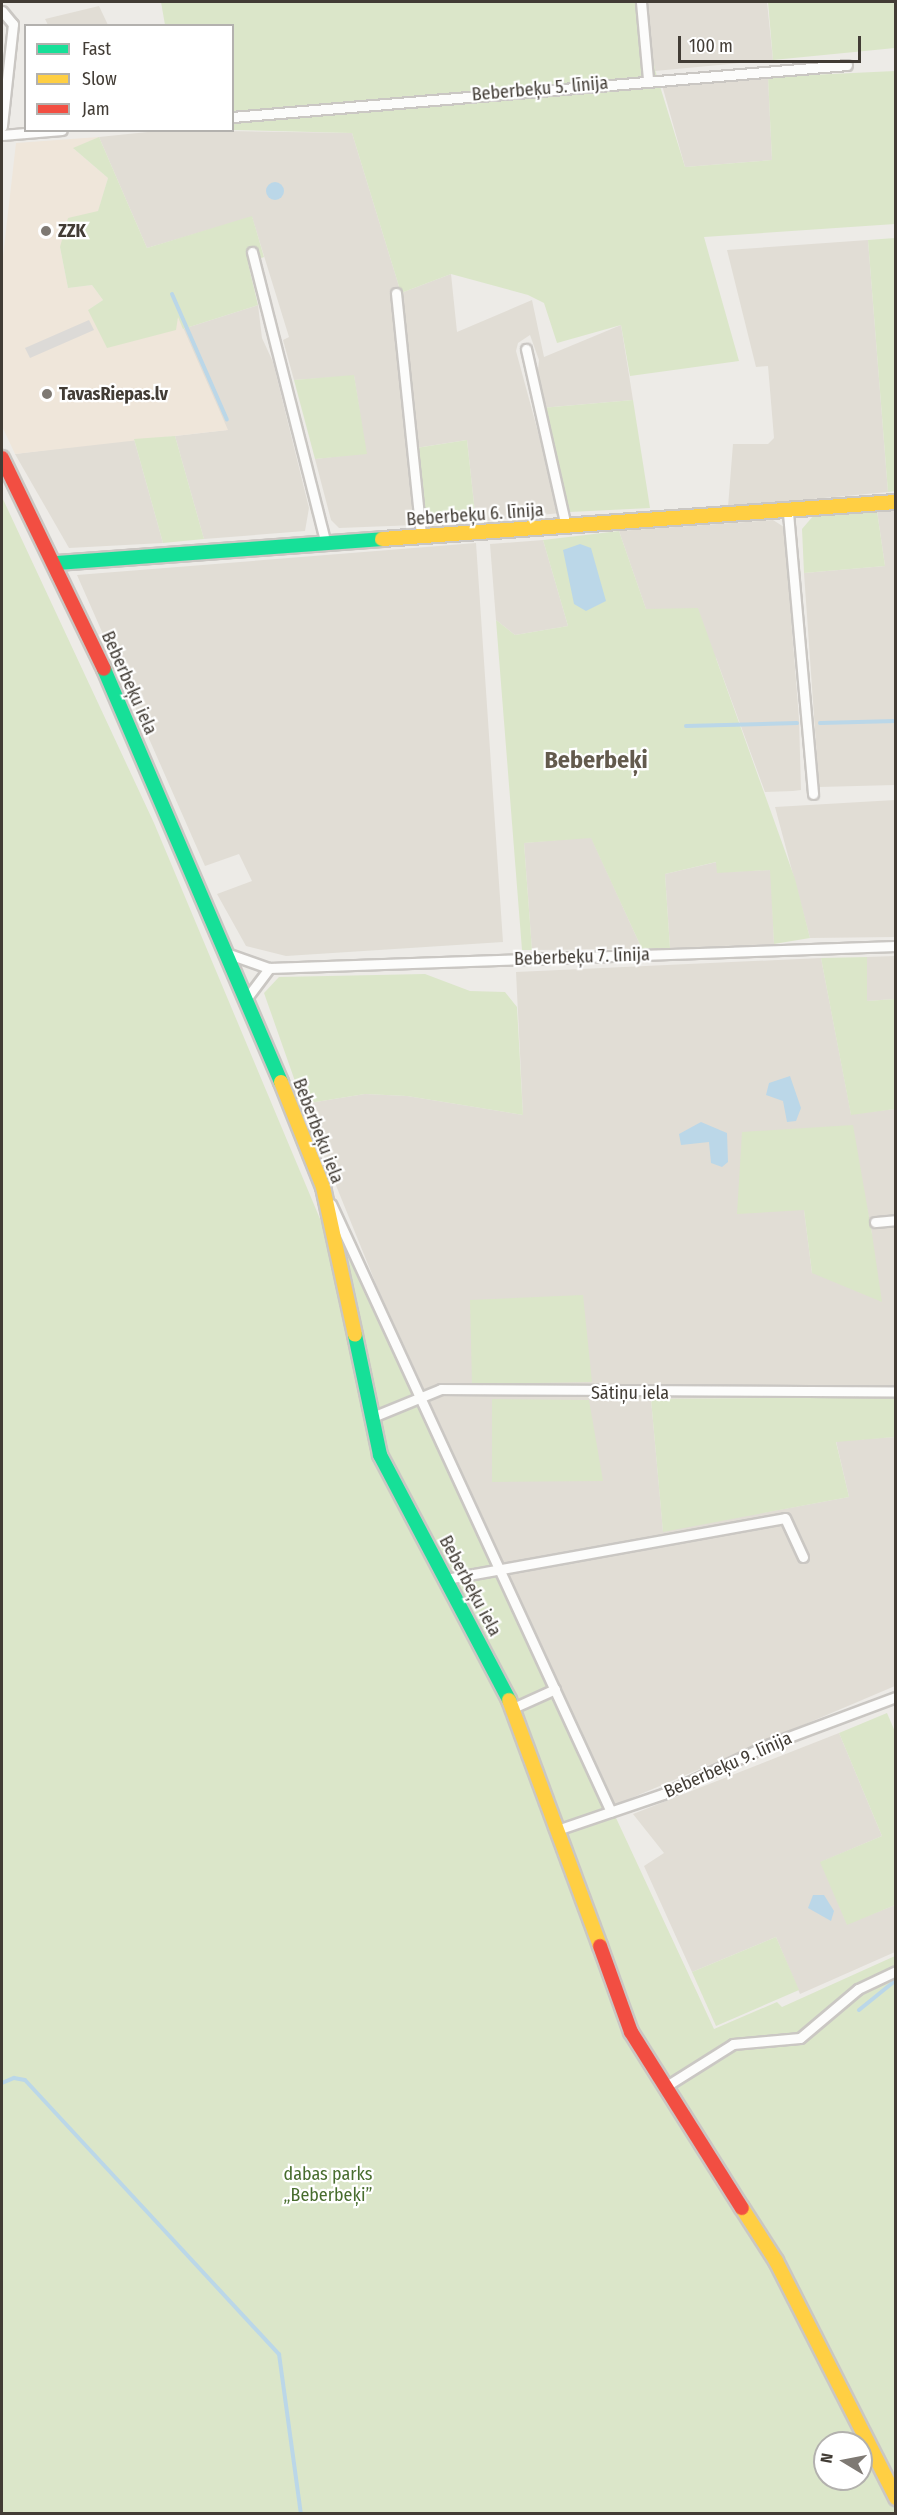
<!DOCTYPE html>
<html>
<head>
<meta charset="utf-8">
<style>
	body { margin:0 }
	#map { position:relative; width:897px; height:2515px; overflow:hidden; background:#edebe7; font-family:"Fira Sans Condensed",sans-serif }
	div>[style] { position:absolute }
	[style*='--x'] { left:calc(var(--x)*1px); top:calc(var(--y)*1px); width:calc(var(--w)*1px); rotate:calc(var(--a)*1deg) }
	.residential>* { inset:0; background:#e1ddd5 }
	.commercial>* { inset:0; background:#efe6da }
	.green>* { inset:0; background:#dbe6c9 }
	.parking>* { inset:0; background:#dcdad7 }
	.water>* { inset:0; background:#bbd7e8 }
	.round { border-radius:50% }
	.stream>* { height:4px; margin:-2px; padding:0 2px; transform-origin:2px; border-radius:2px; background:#bbd7e8 }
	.roads { filter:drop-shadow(2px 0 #cac7c3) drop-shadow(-2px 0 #cac7c3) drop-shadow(0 2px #cac7c3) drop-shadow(0 -2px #cac7c3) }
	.street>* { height:9px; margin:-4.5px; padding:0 4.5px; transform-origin:4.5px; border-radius:4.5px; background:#fcfcfb }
	.fast>* { height:14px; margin:-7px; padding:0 7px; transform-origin:7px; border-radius:7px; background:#16e098 }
	.slow>* { height:14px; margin:-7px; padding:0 7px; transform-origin:7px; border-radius:7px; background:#ffcf43 }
	.jam>* { height:14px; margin:-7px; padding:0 7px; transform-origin:7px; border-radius:7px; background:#f24e42 }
	.dots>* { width:16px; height:16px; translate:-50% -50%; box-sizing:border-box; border:3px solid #fff; border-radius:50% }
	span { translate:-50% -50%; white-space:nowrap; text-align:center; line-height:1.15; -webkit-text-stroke:4.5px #fff; paint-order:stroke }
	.street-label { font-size:18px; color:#423c35 }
	.poi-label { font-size:18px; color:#423c35; font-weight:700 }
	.left { translate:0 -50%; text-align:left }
	.park-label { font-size:18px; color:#486d2e }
	.district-label { font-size:24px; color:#635a4d; font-weight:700 }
	.frame { position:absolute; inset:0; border:3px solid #423c35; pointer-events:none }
	.legend { position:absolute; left:24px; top:24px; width:210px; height:108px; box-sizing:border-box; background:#fff; border:2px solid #b3b1ae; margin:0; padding:8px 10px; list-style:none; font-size:18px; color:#423c35 }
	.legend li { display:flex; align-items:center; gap:12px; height:30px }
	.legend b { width:30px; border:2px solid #b3b1ae }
	.north { position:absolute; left:813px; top:2431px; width:60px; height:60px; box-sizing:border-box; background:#fff; border:2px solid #b3b1ae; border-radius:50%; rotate:280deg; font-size:16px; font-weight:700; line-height:24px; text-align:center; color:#423c35 }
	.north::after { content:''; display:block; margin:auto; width:21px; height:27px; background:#7e7973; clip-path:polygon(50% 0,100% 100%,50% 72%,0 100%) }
	.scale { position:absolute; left:678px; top:36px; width:183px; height:27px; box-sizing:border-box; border:3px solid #423c35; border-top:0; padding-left:8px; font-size:18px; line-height:21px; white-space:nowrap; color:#423c35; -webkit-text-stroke:4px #fff; paint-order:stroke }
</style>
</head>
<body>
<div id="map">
	<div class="residential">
		<div style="clip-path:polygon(643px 2px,767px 2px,773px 60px,655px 71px)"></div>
		<div style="clip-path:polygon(99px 6px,108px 25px,48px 25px,45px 19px)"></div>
		<div style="clip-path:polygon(768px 77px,772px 160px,685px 167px,662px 85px)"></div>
		<div style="clip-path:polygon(167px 130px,352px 133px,401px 293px,451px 274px,457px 332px,532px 300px,544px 357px,621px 325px,633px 400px,541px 408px,536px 390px,539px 360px,530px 335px,518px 343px,516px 351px,560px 513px,476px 522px,467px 440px,409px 449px,416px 525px,339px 528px,331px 520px,315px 459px,366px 453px,354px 376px,294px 380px,283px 340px,289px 337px,252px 217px,147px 248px,99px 137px)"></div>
		<div style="clip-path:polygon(868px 240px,888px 492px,728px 507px,733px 444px,768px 444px,774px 438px,768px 366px,756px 367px,727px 250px)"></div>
		<div style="clip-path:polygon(258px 305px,262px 338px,273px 362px,309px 508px,305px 531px,204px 539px,175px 436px,227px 430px,183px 329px)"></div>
		<div style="clip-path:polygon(134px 439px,163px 543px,69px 548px,15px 454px)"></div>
		<div style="clip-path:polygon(895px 510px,895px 785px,819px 787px,804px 573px,885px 566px,877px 511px)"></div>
		<div style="clip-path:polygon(773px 520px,784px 527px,799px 719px,801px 790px,793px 791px,765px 792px,716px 658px,646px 609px,619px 531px)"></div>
		<div style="clip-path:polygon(543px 540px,568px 626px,515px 635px,496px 620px,490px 544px)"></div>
		<div style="clip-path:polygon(476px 543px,503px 942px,286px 956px,246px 946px,217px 894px,252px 881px,239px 854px,205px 866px,77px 575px)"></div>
		<div style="clip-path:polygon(895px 800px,895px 937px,810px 938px,775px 807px)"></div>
		<div style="clip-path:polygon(591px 837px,642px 949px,532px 950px,524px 843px)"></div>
		<div style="clip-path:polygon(717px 862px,718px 872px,771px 870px,774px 944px,670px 948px,665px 874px)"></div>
		<div style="clip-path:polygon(895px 956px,895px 999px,867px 1001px,867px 957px)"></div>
		<div style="clip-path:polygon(evenodd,821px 958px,851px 1114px,895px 1109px,895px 1397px,651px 1399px,663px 1531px,849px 1497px,836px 1441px,895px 1437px,895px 1686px,615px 1805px,378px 1289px,303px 1104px,365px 1094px,407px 1096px,523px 1115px,516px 972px,821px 958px,859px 1168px,872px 1234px,812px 1273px,804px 1210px,859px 1168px)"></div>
		<div style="clip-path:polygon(839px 1733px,882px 1836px,821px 1862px,847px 1924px,895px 1905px,895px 1952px,800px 1994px,776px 1937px,692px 1972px,644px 1866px,664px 1853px,633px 1814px)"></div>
	</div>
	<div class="commercial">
		<div style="clip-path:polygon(99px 137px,74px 149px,108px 178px,98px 212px,60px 247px,68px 288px,92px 285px,103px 300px,88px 310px,178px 316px,228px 430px,15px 454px,2px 426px,2px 265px,16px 143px)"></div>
	</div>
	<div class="green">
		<div style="clip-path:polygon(161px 2px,643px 2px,655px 70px,685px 167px,772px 160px,768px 77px,895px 71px,895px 224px,704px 237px,739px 361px,630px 376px,621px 325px,557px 343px,544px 303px,528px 295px,451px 274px,401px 293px,352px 133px,233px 130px,232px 26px,165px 25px)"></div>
		<div style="clip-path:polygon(768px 2px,894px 2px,895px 48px,773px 60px)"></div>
		<div style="clip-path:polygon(99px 137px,147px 248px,252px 216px,264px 257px,248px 263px,258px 305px,183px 329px,178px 317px,176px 330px,107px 348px,88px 310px,103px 300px,92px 285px,68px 288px,60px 247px,68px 218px,98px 211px,108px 178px,73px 148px)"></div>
		<div style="clip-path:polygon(895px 238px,896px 491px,888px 492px,868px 240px)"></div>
		<div style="clip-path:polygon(354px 375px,367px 454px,315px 459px,294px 380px)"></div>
		<div style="clip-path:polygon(633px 400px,650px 508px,570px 512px,541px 408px)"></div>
		<div style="clip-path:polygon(175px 436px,204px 539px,163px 543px,134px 439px)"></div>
		<div style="clip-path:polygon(467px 440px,476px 522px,425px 525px,416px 448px)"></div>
		<div style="clip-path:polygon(evenodd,2px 497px,154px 823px,323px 1226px,351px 1247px,714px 2029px,777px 2002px,782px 2007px,895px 1956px,895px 2513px,2px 2513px,2px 497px,825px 2443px,861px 2443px,861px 2479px,825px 2479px,825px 2443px)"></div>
		<div style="clip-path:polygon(877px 511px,885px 566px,804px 573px,802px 529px,814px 515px)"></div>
		<div style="clip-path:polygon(619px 531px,646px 609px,698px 608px,795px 879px,810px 938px,774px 944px,770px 870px,717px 873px,716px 862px,665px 874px,670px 948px,642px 949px,591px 838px,524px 843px,532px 950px,522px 950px,496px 620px,515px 635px,568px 626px,543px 540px)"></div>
		<div style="clip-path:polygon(867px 957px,867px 1001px,895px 999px,895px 1109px,851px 1115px,821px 958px)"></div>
		<div style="clip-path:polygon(425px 974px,470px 991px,505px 992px,517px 1007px,523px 1115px,407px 1096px,365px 1094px,303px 1104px,264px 993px,279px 977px)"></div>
		<div style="clip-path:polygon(853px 1125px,872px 1234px,882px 1302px,812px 1273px,804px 1210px,737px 1214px,742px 1132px)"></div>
		<div style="clip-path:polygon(583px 1295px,592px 1382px,472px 1384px,470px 1300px)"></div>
		<div style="clip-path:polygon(895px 1397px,895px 1437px,836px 1442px,849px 1497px,663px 1532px,651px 1399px)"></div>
		<div style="clip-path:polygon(492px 1399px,589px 1400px,603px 1481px,492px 1482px)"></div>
		<div style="clip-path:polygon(887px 1713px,896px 1734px,895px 1905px,847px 1925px,820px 1862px,882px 1836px,839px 1733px)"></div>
		<div style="clip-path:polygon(776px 1937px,799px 1990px,716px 2026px,692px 1972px)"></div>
	</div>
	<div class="parking">
		<div style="clip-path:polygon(89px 320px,94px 330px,30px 358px,25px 348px)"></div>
	</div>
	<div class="water">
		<div class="round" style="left:266px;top:182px;width:18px;height:18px"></div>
		<div style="clip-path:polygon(580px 544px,591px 548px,606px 601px,586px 611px,574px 604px,563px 550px)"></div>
		<div style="clip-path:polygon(790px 1076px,801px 1108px,796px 1121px,787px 1122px,783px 1101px,766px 1095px,769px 1083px)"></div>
		<div style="clip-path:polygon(701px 1122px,727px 1133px,728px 1162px,722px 1167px,711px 1163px,709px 1142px,681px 1145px,679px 1134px)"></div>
		<div style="clip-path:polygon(813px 1895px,824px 1895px,834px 1911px,831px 1921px,808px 1908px)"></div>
	</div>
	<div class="stream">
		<div style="--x:172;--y:294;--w:137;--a:66.4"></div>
		<div style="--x:820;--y:723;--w:76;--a:-1.5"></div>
		<div style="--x:686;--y:726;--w:111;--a:-1.5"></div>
		<div style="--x:859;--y:2010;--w:48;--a:-39"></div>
		<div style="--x:2;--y:2083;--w:13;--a:-23"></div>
		<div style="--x:14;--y:2078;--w:11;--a:10"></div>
		<div style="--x:25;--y:2080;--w:374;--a:47.2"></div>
		<div style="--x:279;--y:2354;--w:162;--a:82.2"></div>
	</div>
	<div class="roads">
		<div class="street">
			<div style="--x:641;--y:2;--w:77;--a:84.8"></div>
			<div style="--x:2;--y:11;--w:17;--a:50"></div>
			<div style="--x:13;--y:24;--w:103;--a:96.2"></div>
			<div style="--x:232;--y:117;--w:617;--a:-4.83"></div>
			<div style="--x:2;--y:135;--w:60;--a:-4.8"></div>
			<div style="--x:252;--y:252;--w:301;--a:75.8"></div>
			<div style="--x:396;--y:293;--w:245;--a:84.1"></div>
			<div style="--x:526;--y:349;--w:181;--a:77.3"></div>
			<div style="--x:788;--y:513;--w:282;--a:84.9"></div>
			<div style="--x:229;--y:954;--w:42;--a:19.3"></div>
			<div style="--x:269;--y:968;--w:627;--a:-2.01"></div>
			<div style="--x:246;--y:999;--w:39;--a:-53"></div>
			<div style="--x:331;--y:1204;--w:669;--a:65.27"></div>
			<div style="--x:875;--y:1222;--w:21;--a:-5"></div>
			<div style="--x:370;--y:1418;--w:77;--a:-22.2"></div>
			<div style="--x:441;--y:1389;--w:455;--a:0.3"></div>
			<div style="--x:446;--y:1579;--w:344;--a:-10.2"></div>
			<div style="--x:785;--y:1518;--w:43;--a:65.2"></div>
			<div style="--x:513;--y:1708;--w:46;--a:-24.3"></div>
			<div style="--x:560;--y:1829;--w:109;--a:-18.8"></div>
			<div style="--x:663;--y:1794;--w:118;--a:-25"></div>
			<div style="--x:770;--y:1744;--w:134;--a:-20.5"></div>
			<div style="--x:668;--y:2085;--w:77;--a:-32.2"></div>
			<div style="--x:733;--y:2044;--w:67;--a:-5.1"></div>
			<div style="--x:800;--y:2038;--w:76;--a:-40.2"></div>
			<div style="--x:858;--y:1989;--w:42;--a:-25.3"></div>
		</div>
		<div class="fast">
			<div style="--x:57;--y:563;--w:326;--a:-4.2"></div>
			<div style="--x:104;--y:669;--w:449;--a:66.8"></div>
			<div style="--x:355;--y:1335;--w:123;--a:78.2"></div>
			<div style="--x:380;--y:1455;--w:277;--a:62.2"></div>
		</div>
		<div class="slow">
			<div style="--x:382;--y:539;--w:515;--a:-4.12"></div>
			<div style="--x:281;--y:1082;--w:113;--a:68.2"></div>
			<div style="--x:323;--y:1187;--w:151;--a:77.8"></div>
			<div style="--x:509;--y:1700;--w:262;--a:69.7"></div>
			<div style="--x:742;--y:2208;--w:63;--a:57.3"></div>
			<div style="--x:776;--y:2261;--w:266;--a:63.1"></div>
		</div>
		<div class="jam">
			<div style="--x:2;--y:458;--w:234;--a:64.2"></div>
			<div style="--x:600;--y:1946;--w:91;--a:70.2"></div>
			<div style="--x:631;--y:2032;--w:208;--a:57.8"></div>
		</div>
	</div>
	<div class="dots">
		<div style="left:46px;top:231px;background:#7e7973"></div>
		<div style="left:47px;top:394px;background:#7e7973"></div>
	</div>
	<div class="street-label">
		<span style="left:540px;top:89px;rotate:-5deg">Beberbeķu 5. līnija</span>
		<span style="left:475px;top:515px;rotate:-4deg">Beberbeķu 6. līnija</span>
		<span style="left:129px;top:683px;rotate:66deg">Beberbeķu iela</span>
		<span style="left:582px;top:957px;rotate:-2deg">Beberbeķu 7. līnija</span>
		<span style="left:318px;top:1131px;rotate:69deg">Beberbeķu iela</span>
		<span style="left:630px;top:1393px">Sātiņu iela</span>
		<span style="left:470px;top:1586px;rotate:62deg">Beberbeķu iela</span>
		<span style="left:728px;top:1765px;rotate:-24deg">Beberbeķu 9. līnija</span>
	</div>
	<div class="poi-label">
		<span class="left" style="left:58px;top:231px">ZZK</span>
		<span class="left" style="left:59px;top:394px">TavasRiepas.lv</span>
	</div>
	<div class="park-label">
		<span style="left:328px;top:2185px">dabas parks<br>„Beberbeķi”</span>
	</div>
	<div class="district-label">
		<span style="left:596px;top:761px">Beberbeķi</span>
	</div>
	<div class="frame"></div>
	<ul class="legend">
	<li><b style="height:8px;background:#16e098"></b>Fast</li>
	<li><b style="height:8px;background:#ffcf43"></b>Slow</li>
	<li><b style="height:8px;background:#f24e42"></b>Jam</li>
	</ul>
	<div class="north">N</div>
	<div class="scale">100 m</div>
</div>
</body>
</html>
